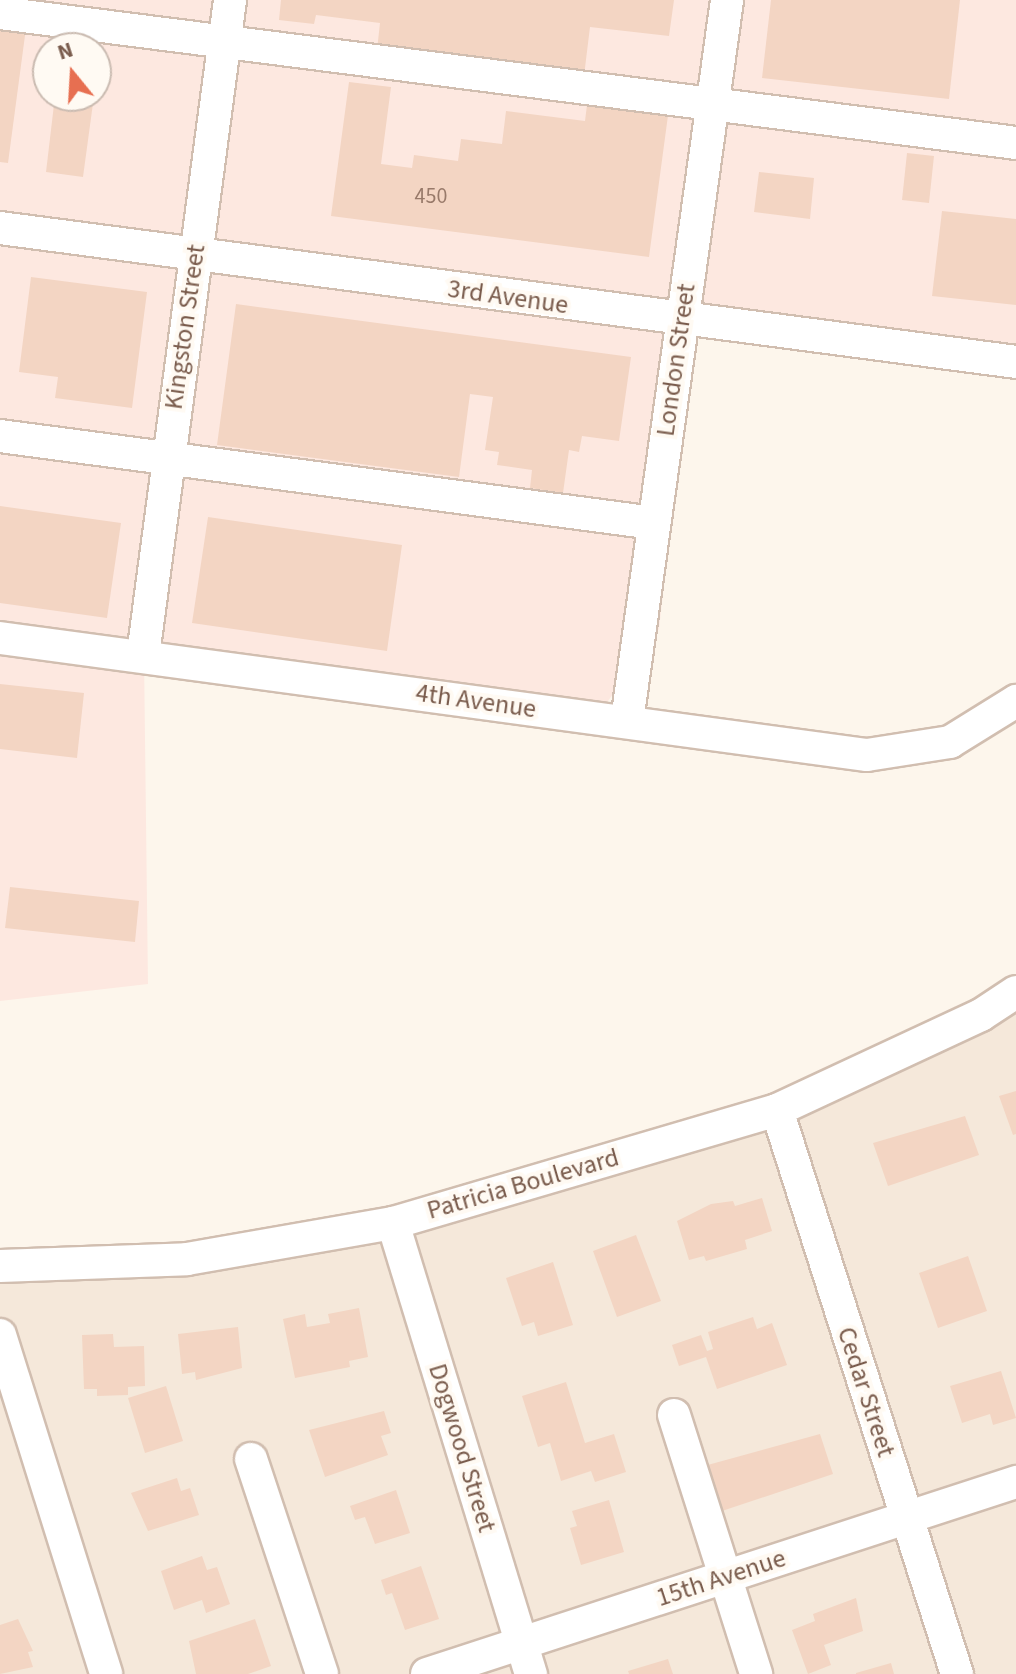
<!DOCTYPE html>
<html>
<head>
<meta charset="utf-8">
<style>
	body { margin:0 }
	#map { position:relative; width:1016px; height:1674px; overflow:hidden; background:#fdf6ec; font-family:"Source Sans 3",sans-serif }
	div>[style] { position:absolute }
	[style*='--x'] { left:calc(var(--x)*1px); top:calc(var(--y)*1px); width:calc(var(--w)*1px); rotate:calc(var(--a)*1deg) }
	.residential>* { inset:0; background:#f5e8da }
	.commercial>* { inset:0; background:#fde8e0 }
	.building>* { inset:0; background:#f3d5c3 }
	.roads { filter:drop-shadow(2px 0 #d1beb0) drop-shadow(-2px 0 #d1beb0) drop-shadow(0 2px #d1beb0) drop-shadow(0 -2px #d1beb0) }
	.minor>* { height:32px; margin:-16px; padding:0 16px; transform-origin:16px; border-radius:16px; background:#fff }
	span { translate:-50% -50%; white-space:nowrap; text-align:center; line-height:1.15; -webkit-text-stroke:8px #fffaf3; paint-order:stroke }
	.number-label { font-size:22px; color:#987a6a }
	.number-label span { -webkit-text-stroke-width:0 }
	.street-label { font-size:26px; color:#7a5c4d }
	.north { position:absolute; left:32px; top:32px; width:80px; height:80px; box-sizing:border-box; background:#fffaf3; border:2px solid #cabbb1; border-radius:50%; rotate:342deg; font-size:22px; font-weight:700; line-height:32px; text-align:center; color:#7a5c4d }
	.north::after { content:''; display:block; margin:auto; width:28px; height:36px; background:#e76f51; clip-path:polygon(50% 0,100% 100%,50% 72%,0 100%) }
</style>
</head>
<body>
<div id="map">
	<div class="residential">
		<div style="clip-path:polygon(1016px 975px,1016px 1674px,0 1674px,0 1263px,381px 1227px,777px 1100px,942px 1025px)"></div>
	</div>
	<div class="commercial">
		<div style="clip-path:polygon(evenodd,0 0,1016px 0,1016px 357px,695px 311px,659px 629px,596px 718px,144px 655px,148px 984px,0 1001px,0 0,48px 48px,96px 48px,96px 96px,48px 96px,48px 48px)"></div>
	</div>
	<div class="building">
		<div style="clip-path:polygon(281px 0,674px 0,669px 36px,590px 27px,584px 76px,377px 50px,380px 23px,316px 15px,314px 24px,279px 20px)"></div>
		<div style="clip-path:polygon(771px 0,960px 0,949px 99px,762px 78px)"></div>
		<div style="clip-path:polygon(0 25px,26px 28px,8px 163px,0 162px)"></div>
		<div style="clip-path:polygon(349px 82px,391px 87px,381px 164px,412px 168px,414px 155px,458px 161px,461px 139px,502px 144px,506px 111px,585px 121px,588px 97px,669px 108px,649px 257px,331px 216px)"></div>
		<div style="clip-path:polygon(55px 96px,94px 96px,83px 177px,46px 172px)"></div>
		<div style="clip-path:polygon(907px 153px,934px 156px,929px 203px,902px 200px)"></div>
		<div style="clip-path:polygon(759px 172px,814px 178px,810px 219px,754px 212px)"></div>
		<div style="clip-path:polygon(942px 211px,1016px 219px,1016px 305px,932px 296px)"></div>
		<div style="clip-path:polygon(31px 277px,147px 292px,132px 408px,55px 398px,58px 377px,19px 372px)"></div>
		<div style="clip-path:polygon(236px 304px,631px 357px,619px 441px,582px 436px,579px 452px,569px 450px,563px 493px,530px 488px,532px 470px,497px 465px,499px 452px,485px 450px,493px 397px,470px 394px,459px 477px,217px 445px)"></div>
		<div style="clip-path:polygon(0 506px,121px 523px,107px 618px,0 603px)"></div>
		<div style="clip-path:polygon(208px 517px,402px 545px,387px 651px,192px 623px)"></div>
		<div style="clip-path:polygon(0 684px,84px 693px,77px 758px,0 749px)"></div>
		<div style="clip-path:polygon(10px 887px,139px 901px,135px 942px,5px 928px)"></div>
		<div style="clip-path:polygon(1016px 1091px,1016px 1134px,1013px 1135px,999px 1096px)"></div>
		<div style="clip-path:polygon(965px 1116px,979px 1155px,888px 1186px,873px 1143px)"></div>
		<div style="clip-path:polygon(762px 1198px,772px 1231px,745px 1240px,747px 1249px,706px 1261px,704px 1256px,689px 1260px,677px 1221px,711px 1204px,733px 1201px,735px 1206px)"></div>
		<div style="clip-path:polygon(636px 1235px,661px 1301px,617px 1317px,593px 1251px)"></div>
		<div style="clip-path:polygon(968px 1256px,987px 1311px,938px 1328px,919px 1273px)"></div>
		<div style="clip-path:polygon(553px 1262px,573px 1325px,538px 1336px,534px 1322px,522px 1326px,506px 1278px)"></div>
		<div style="clip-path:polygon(359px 1308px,368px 1357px,349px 1361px,350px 1367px,295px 1378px,283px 1319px,305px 1314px,307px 1327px,330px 1323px,328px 1314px)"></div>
		<div style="clip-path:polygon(753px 1317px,757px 1329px,772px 1323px,787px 1365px,717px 1389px,706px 1357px,679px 1366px,672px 1345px,701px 1335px,707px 1351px,713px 1349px,708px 1332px)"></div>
		<div style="clip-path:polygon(238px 1327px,242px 1368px,196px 1380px,195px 1372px,182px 1374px,178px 1334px)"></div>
		<div style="clip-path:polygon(113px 1334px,114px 1347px,144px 1346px,145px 1386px,128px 1387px,128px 1395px,97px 1396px,97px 1389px,84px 1389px,82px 1335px)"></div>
		<div style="clip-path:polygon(1001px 1371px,1016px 1418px,993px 1425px,990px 1414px,962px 1423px,950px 1386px)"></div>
		<div style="clip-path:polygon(566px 1382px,585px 1443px,614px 1434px,626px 1472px,595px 1482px,591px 1471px,561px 1481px,550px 1443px,538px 1447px,522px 1396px)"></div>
		<div style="clip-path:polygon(166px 1386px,183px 1441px,145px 1453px,128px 1398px)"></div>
		<div style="clip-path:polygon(384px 1411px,391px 1433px,381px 1436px,388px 1455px,325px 1477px,309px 1430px)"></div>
		<div style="clip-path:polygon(820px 1434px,833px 1474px,719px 1512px,704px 1466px)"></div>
		<div style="clip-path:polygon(177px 1478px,181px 1491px,190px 1488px,199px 1515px,148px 1531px,131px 1493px)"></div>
		<div style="clip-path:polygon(396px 1490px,410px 1533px,375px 1544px,365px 1517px,355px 1520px,350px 1506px)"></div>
		<div style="clip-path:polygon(609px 1500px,624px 1552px,581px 1565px,570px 1528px,577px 1526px,572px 1511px)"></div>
		<div style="clip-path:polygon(202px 1556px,207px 1570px,217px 1567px,230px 1604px,206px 1613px,202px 1600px,174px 1610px,161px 1571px)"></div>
		<div style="clip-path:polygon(421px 1566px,439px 1619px,405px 1630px,392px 1593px,386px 1595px,381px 1580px)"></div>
		<div style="clip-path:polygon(856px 1598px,863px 1631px,824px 1645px,831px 1665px,808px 1674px,792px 1630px,815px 1621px,813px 1614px)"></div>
		<div style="clip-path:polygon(18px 1619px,33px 1651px,28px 1652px,33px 1667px,0 1674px,0 1625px)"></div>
		<div style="clip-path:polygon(255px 1619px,271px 1666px,248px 1674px,196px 1674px,189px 1641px)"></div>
		<div style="clip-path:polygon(668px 1659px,673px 1674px,629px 1674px,628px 1671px)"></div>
		<div style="clip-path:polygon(891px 1663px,894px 1674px,856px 1674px,856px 1673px)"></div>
	</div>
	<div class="roads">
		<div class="minor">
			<div style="--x:0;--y:13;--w:1024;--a:7.29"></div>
			<div style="--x:0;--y:228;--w:1025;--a:7.51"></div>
			<div style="--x:0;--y:436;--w:660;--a:7.58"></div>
			<div style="--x:0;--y:638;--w:875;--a:7.69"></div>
			<div style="--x:867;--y:755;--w:84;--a:-8.9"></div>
			<div style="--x:950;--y:742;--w:78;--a:-31.8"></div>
			<div style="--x:143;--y:655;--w:661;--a:-82.43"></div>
			<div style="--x:627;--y:721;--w:728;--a:-82.1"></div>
			<div style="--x:777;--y:1110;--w:592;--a:72.3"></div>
			<div style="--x:393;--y:1223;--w:472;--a:73"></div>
			<div style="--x:0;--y:1266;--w:187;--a:-2.1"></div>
			<div style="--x:187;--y:1259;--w:209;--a:-9.9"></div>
			<div style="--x:393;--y:1223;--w:400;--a:-16.4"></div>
			<div style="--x:777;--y:1110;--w:225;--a:-25"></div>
			<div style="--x:981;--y:1015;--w:42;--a:-33.3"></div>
			<div style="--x:0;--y:1335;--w:355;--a:72.6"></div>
			<div style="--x:674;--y:1415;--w:272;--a:72.4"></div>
			<div style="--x:251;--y:1459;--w:226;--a:71.7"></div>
			<div style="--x:427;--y:1674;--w:620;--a:-18.05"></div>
		</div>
	</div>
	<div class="number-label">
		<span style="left:431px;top:197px">450</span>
	</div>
	<div class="street-label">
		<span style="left:508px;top:297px;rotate:8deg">3rd Avenue</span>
		<span style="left:185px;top:327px;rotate:-82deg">Kingston Street</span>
		<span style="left:676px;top:360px;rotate:-82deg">London Street</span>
		<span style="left:476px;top:701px;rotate:8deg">4th Avenue</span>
		<span style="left:523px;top:1184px;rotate:-16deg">Patricia Boulevard</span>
		<span style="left:866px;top:1392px;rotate:72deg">Cedar Street</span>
		<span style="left:462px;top:1448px;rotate:73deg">Dogwood Street</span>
		<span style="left:721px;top:1578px;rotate:-18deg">15th Avenue</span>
	</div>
	<div class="north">N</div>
</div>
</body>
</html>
